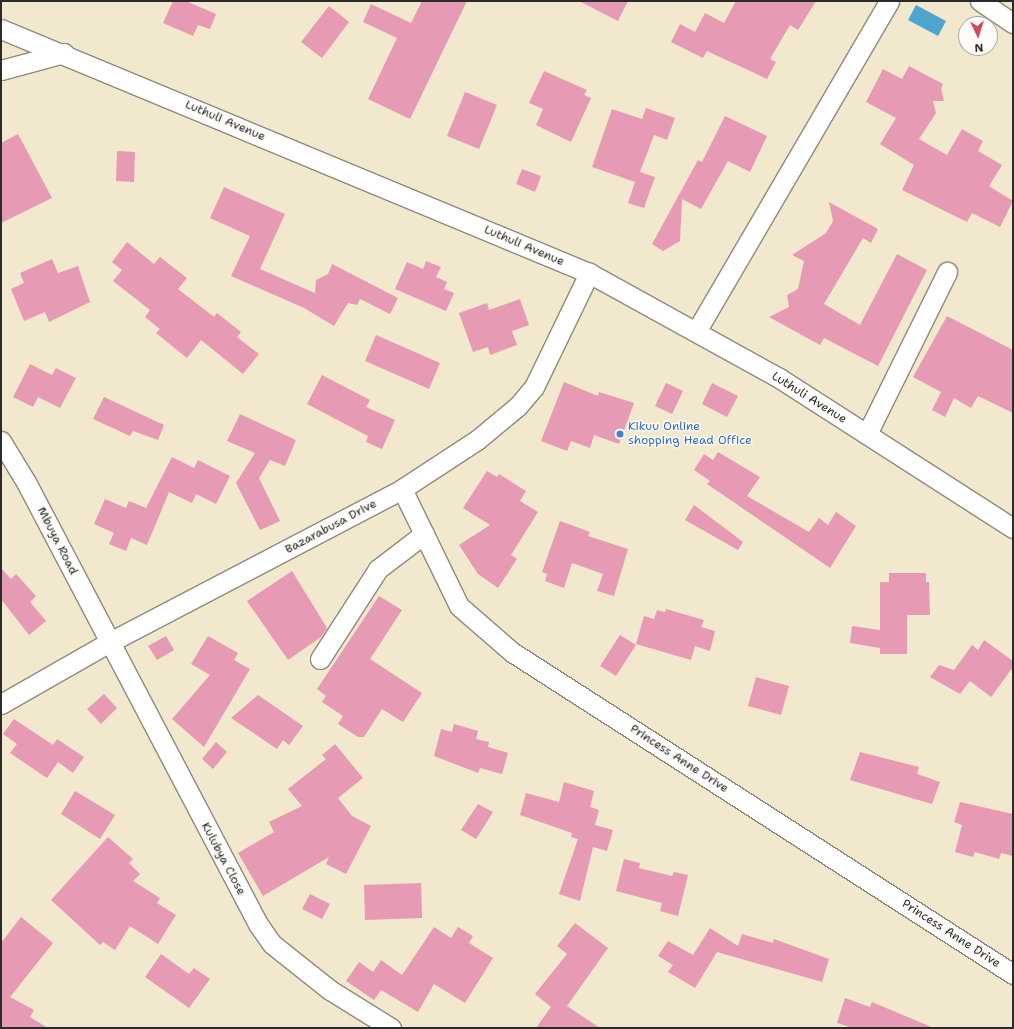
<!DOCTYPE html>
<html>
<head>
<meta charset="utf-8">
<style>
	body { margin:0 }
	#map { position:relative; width:1014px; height:1029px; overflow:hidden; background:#f2e8ce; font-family:"Shantell Sans",sans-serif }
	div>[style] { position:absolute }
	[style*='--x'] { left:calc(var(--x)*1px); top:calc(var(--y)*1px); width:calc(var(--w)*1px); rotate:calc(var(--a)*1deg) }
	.water>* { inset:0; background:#4fa6cc }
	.building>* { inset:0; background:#e79ab4 }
	.roads { filter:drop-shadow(1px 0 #8e8a7c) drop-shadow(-1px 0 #8e8a7c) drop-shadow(0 1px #8e8a7c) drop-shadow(0 -1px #8e8a7c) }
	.minor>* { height:19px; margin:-9.5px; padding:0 9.5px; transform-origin:9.5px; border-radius:9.5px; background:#fff }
	.dots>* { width:11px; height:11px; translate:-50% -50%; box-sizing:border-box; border:2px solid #fdfcf7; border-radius:50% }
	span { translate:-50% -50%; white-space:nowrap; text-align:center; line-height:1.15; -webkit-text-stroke:3px #fdfcf7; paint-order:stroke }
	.street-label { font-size:12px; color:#2b2b2b }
	.shop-label { font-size:12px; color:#366cbe }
	.left { translate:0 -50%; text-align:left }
	.frame { position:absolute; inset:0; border:2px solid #2b2b2b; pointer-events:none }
	.north { position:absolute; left:958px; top:16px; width:40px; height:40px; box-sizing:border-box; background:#fdfcf7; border:1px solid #a9a8a5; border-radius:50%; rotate:176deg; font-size:11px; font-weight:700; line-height:16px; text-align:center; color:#2b2b2b }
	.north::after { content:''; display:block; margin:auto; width:14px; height:18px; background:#d1495b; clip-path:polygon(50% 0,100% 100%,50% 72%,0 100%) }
</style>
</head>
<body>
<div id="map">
	<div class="water">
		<div style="clip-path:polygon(916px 5px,946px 21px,938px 36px,908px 20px)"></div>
	</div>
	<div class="building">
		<div style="clip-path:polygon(173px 1px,186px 1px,216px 14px,210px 29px,198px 25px,193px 36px,163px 23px)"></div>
		<div style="clip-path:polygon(422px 1px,467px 1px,410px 119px,368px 99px,397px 38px,363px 22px,371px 4px,411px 23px)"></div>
		<div style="clip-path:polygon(579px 1px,628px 1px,618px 21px)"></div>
		<div style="clip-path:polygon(736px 1px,816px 1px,798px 30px,790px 25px,770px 59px,776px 62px,767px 79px,707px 51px,703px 58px,671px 42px,680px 24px,695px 32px,705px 13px,724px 23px)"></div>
		<div style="clip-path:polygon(329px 6px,349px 22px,322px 58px,301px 42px)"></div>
		<div style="clip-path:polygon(909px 66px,943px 84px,941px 89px,944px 101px,933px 101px,936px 113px,919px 139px,947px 155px,962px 129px,983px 141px,978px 151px,1002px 165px,989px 186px,1013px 201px,1000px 227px,972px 213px,967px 222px,902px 190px,914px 165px,880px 144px,896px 118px,866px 102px,883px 69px,902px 79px)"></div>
		<div style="clip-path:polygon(544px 71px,587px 90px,584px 95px,591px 98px,571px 142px,536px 125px,543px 109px,529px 103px)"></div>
		<div style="clip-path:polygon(465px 92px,497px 105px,479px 149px,447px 136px)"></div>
		<div style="clip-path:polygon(646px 108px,675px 118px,667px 140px,654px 135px,640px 172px,655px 177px,644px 208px,628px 203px,635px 182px,592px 167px,612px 109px,642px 119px)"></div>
		<div style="clip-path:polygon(725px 116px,767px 136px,750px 172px,728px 161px,701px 209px,682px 199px,680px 241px,663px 251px,652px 244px,698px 160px,702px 162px)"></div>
		<div style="clip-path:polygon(18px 134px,52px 198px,1px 223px,1px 143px)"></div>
		<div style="clip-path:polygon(117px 151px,135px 152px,134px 182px,116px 181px)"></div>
		<div style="clip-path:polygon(522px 169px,541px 176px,535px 192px,516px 184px)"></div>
		<div style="clip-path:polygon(224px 187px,285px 214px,260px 269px,315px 293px,316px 280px,328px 274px,332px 264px,398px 298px,390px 314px,360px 299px,357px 305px,348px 303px,334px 326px,304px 308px,231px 276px,250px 236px,210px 218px)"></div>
		<div style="clip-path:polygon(829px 202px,878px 229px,871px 243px,863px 238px,824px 304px,860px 325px,897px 254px,927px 270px,878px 366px,824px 338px,820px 345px,769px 317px,789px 307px,787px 295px,798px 289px,804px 261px,792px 255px,826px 233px,833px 221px)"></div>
		<div style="clip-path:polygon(127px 242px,154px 264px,160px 257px,187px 278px,178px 289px,214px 317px,217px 313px,241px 332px,237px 337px,259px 354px,243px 374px,201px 340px,187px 358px,156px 333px,160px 329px,145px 317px,150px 310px,113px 281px,122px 270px,112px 262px)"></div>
		<div style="clip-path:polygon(52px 259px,58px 273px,78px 266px,90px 302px,49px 322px,45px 312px,24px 321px,11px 289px,24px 283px,20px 273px)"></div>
		<div style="clip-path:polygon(426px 261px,441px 267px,436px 277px,447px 282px,444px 289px,454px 293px,446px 311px,395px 289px,407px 262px,423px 269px)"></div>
		<div style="clip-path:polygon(520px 299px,529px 325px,512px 331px,517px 345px,490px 355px,488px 347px,473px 352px,459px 313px,487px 303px,489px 310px)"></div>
		<div style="clip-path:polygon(947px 316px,1013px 350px,1013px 413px,978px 396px,971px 408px,954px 398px,945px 417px,932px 410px,941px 392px,913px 377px)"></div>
		<div style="clip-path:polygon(376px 335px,440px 363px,429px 389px,365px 361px)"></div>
		<div style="clip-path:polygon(30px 364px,52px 375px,56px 368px,76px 378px,60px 408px,38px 397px,33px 407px,13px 397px)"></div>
		<div style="clip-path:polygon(322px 375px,370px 400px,366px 407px,395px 420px,382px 449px,366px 442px,368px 436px,307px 404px)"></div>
		<div style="clip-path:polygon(564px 382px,598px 396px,599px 392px,634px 403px,619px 444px,594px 435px,590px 448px,571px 441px,567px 451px,541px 441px)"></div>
		<div style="clip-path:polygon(666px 383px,683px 391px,672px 414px,655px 406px)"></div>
		<div style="clip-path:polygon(712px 383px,738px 396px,727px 417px,702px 404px)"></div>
		<div style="clip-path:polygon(104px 397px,164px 425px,158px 440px,133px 431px,130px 436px,93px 419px)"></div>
		<div style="clip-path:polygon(240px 414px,296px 440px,285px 466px,270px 460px,259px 478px,280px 521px,260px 530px,236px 483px,255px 453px,227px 441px)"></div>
		<div style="clip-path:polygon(718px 452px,760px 477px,747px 496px,809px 532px,819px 518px,828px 525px,836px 512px,856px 526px,830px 568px,707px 484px,710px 481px,694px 470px,704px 454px,713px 460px)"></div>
		<div style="clip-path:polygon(172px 457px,194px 468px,198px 460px,230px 476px,216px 504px,196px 494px,192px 503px,169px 492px,147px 545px,131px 538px,126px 551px,109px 544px,114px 533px,94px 524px,105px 499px,126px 508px,129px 501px,146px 508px)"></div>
		<div style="clip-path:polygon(487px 471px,497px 477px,499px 474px,526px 491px,520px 501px,538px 512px,511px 555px,517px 559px,498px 588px,478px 574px,459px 545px,490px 525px,463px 508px)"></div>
		<div style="clip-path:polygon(694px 505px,743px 542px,738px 550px,685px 520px)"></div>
		<div style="clip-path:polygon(560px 521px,590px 532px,588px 536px,628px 549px,614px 596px,597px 591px,603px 574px,572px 563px,564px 588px,545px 581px,547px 574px,542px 572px)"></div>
		<div style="clip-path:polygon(1px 568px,11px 579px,16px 574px,36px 596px,30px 602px,46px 621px,29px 635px,1px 599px)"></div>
		<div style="clip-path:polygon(292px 571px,327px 628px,321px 637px,288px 660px,247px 601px)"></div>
		<div style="clip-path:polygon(889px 573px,926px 573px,926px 582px,929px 582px,930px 615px,907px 615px,907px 654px,880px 654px,880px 648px,850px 643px,852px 626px,880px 630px,880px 582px,889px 582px)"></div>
		<div style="clip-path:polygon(379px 596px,402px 610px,370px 659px,422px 693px,403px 722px,382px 709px,364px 737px,358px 737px,338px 724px,343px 716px,322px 702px,326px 696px,317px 689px)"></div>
		<div style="clip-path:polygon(666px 609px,704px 620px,701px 627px,715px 631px,710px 651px,695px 646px,691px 660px,636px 644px,644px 616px,654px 619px,657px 610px,665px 612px)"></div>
		<div style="clip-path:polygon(620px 635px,636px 645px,616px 676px,600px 666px)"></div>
		<div style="clip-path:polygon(166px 636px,174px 650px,157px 660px,148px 646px)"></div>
		<div style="clip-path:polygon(208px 636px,238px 653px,234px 660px,250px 669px,204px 747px,172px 719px,210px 675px,191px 664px)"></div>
		<div style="clip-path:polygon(984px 640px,1013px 661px,1013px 667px,991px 697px,970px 681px,960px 694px,930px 677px,939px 665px,954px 670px,972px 645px,978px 650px)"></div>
		<div style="clip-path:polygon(756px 677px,789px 686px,781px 715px,748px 706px)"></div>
		<div style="clip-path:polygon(104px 694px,117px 708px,101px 724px,87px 709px)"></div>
		<div style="clip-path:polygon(258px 695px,303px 726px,289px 745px,283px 740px,277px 749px,231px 718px)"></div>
		<div style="clip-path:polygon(14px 719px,53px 745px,57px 739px,84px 757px,73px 773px,58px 762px,47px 778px,10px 753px,17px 744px,3px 734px)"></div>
		<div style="clip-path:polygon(454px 724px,478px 731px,476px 739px,489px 742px,488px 747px,508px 753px,502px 774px,480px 768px,478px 773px,434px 756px,441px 729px,452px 732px)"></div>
		<div style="clip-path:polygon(216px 742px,227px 752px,213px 769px,202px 759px)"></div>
		<div style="clip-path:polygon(335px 744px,363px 778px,338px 798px,352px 816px,371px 826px,346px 874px,326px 864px,329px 857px,263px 896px,238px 853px,274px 832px,269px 822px,302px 806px,288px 789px,326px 759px,322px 755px)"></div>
		<div style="clip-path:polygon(860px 752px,919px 767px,917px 774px,940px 782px,932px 804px,850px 780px)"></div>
		<div style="clip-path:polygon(564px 782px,594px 791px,590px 807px,599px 810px,595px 825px,613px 830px,607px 851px,593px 847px,580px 901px,559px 894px,578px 839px,571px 837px,572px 833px,520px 815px,526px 793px,559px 802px)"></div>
		<div style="clip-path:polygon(75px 791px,115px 815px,100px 839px,61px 814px)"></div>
		<div style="clip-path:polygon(960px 802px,1013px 814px,1013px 856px,1001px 853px,999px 859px,975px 852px,973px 857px,955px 852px,962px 825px,954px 822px)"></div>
		<div style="clip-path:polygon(478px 804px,493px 812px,476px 839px,461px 830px)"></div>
		<div style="clip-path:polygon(108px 837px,133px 859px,129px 863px,140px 874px,133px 881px,160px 898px,157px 903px,176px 915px,158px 944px,130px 926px,115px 950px,103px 942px,100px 945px,51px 900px)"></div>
		<div style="clip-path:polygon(624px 859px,640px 863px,639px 868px,672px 876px,674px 872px,688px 875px,678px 916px,660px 911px,662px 903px,616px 891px)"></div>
		<div style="clip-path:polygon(421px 883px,422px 918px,365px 920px,364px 885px)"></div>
		<div style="clip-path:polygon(310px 894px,330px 904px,322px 919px,302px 909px)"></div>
		<div style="clip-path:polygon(21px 917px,53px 943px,10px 997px,34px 1010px,30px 1017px,48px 1028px,1px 1028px,1px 943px)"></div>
		<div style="clip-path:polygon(575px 923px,608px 948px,567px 1006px,600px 1028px,536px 1028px,551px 1007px,535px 994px,567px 954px,557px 946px)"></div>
		<div style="clip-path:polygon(434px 927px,451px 938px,458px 927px,473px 936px,469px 943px,493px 958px,465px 1003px,434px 984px,418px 1012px,381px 990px,374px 1000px,346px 981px,359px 962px,373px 972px,381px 960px,402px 975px)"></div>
		<div style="clip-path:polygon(710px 928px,738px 946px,742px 934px,773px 943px,774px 939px,829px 959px,822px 982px,717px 952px,695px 988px,668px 972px,673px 965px,658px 956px,668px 941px,693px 955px)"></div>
		<div style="clip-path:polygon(161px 954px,189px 974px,194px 968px,210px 979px,189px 1008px,145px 977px)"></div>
		<div style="clip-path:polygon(845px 998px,870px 1007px,872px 1002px,934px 1028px,853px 1028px,837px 1023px)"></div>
	</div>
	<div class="roads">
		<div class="minor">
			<div style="--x:980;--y:1;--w:40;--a:34"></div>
			<div style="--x:1;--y:29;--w:637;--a:22.54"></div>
			<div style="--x:589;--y:273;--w:217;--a:28.9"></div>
			<div style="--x:779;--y:378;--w:278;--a:32.7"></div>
			<div style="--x:1;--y:70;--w:65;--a:-15.1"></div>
			<div style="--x:697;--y:330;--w:381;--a:-59.7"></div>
			<div style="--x:867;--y:434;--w:181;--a:-63.7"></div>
			<div style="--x:1;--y:441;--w:48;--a:58.6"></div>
			<div style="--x:26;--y:482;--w:499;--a:62.3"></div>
			<div style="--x:258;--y:924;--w:24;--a:55"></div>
			<div style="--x:272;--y:944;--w:74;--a:38.4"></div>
			<div style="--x:330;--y:990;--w:72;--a:31.9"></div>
			<div style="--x:402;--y:489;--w:130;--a:64"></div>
			<div style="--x:459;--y:606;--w:70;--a:41"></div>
			<div style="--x:512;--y:652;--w:596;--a:32.73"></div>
			<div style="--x:320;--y:659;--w:107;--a:-57.2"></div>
			<div style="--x:378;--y:569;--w:58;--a:-37.3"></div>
			<div style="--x:1;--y:704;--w:123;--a:-29.7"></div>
			<div style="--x:108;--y:643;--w:332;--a:-27.6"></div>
			<div style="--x:402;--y:489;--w:90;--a:-33.2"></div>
			<div style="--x:477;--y:440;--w:53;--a:-39.7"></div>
			<div style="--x:518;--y:406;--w:25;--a:-50"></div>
			<div style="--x:534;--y:387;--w:127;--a:-64.2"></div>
		</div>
	</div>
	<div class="dots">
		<div style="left:620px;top:434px;background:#3f7fe0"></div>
	</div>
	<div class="street-label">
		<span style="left:225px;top:121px;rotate:23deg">Luthuli Avenue</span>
		<span style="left:524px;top:246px;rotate:23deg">Luthuli Avenue</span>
		<span style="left:809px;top:398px;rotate:32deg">Luthuli Avenue</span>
		<span style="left:331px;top:527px;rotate:-28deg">Bazarabusa Drive</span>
		<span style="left:57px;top:541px;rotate:63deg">Mbuya Road</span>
		<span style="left:679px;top:759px;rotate:33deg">Princess Anne Drive</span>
		<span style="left:223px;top:859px;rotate:62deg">Kulubya Close</span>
		<span style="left:951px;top:934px;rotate:33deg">Princess Anne Drive</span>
	</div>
	<div class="shop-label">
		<span class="left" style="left:628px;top:434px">Kikuu Online<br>shopping Head Office</span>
	</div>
	<div class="frame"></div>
	<div class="north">N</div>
</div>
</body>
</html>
